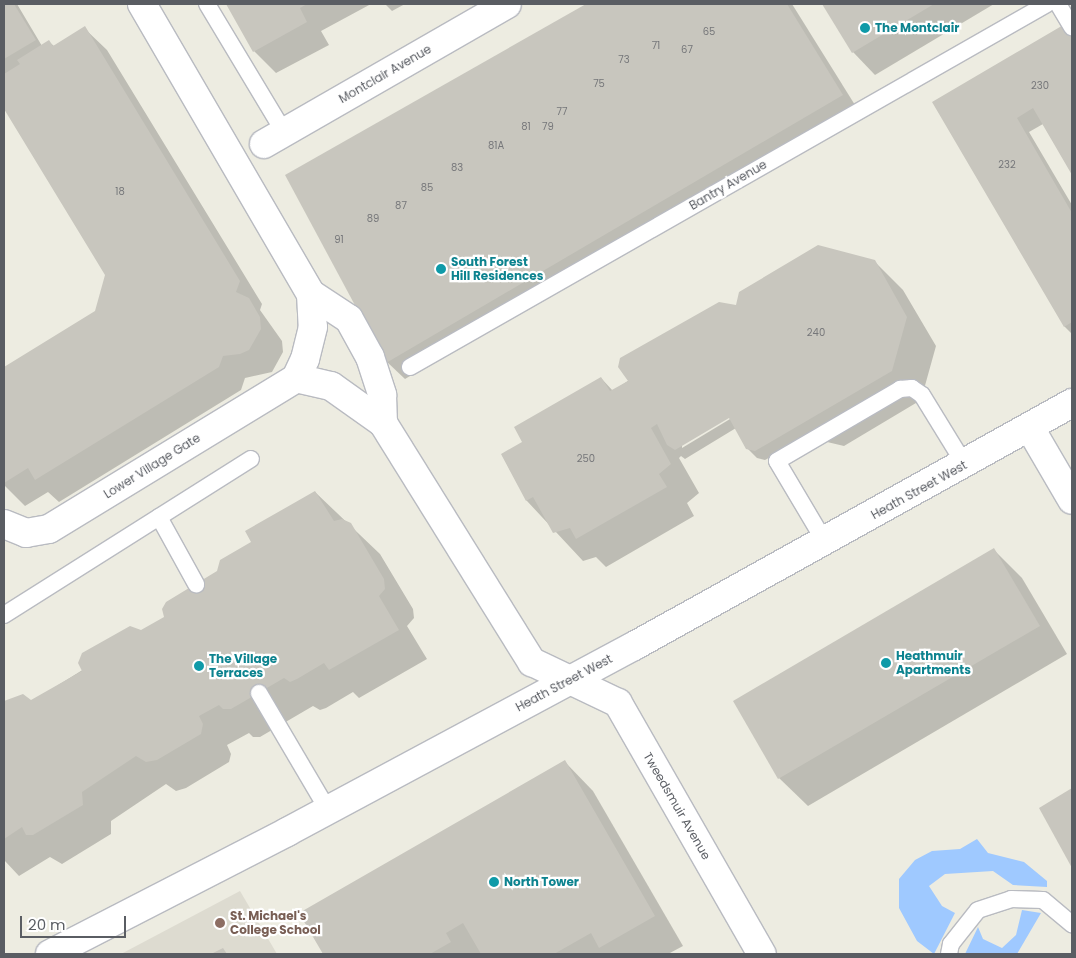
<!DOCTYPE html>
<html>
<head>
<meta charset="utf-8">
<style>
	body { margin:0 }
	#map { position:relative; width:1076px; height:958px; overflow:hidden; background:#edece1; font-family:Poppins,sans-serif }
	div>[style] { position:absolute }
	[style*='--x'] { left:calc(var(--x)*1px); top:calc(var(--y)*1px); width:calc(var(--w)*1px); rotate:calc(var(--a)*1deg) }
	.education>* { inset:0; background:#dddbd0 }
	.water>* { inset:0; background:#9fc9ff }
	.shadow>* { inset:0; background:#0003 }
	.building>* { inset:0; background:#c8c6be }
	.roads { filter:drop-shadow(1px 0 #b9bbc1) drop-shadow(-1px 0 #b9bbc1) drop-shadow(0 1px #b9bbc1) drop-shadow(0 -1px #b9bbc1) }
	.service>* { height:16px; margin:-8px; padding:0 8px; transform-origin:8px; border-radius:8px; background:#fff }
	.minor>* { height:28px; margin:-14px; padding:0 14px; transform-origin:14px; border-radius:14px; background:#fff }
	.dots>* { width:14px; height:14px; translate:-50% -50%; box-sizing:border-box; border:2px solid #fff; border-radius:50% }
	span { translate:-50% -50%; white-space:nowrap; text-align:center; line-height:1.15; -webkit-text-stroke:4.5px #fff; paint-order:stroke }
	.number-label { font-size:10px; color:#76777a }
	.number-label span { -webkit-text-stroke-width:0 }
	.culture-label { font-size:12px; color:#0d838f; font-weight:700 }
	.left { translate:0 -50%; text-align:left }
	.street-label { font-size:12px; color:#5a5d63 }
	.education-label { font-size:12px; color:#785e54; font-weight:700 }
	.frame { position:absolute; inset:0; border:5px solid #5a5d63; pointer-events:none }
	.scale { position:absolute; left:20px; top:916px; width:106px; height:22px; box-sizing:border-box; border:2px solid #5a5d63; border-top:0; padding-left:6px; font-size:15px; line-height:18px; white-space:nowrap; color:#5a5d63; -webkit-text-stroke:4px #fff; paint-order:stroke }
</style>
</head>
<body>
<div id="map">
	<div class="education">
		<div style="clip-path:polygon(240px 891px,277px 954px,121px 954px)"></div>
	</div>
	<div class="water">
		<div style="clip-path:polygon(977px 839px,988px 853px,1024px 862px,1047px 881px,1047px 887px,1013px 885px,993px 871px,945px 874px,929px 886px,942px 906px,955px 913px,934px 954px,917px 941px,899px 908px,899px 879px,915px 860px,932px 851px,960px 849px)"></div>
		<div style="clip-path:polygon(1022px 910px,1041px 913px,1017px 954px,965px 954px,978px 927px,983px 939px,1002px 948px,1016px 935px)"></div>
	</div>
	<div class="shadow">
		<div style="clip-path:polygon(4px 4px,17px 4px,42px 46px,49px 42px,54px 46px,84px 28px,107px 50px,262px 304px,260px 310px,282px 341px,283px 352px,272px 372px,245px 378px,241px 390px,59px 502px,48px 492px,25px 506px,4px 485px,4px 369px,96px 312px,106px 274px,4px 106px)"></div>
		<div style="clip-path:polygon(228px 4px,371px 4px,321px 31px,329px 45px,276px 73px,254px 51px)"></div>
		<div style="clip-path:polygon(385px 4px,405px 4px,392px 11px)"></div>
		<div style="clip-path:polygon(589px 4px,792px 4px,860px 113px,405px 379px,387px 362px,287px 176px)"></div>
		<div style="clip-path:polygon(824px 4px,994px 4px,875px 75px,853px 52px)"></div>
		<div style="clip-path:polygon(1072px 33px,1072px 173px,1043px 124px,1029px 132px,1072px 205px,1072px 334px,1065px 327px,934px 102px)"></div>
		<div style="clip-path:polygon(evenodd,874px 261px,903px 290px,936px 346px,921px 400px,844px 446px,806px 437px,765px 460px,757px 458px,748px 449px,736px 428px,685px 459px,681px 456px,679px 458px,699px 493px,687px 503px,694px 516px,606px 567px,596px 557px,583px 561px,527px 501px,502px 455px,524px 442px,601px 378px,613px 391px,737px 307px,874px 261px,734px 414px,735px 416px,682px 448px,682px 445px,734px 414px)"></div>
		<div style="clip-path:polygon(315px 492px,380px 554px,413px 609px,414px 618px,407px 626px,427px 659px,359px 698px,353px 692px,326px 708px,320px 710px,313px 706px,260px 737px,253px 737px,249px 733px,227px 745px,231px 754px,229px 762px,186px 788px,176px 791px,166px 784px,111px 821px,111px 834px,62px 864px,50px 857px,19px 876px,4px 860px,4px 702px,23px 695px,31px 702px,166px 618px)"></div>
		<div style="clip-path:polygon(994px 550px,1022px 578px,1067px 654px,808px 806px,779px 778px)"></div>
		<div style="clip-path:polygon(565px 762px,593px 791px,683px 946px,668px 954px,324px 954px,301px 913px)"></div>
		<div style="clip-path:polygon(1072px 790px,1072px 865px,1041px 809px)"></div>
	</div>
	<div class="building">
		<div style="clip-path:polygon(4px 4px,14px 4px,36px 40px,4px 59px)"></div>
		<div style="clip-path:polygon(226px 4px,307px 4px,300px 8px,307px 22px,253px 52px)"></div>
		<div style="clip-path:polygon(586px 4px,787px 4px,843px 95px,386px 363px,285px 175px)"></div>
		<div style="clip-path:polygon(822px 4px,934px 4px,852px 53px)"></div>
		<div style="clip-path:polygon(1065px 24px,1072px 36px,1072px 175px,1033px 108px,1017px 118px,1072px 213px,1072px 322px,1064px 327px,932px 102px)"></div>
		<div style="clip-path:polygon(85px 26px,240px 281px,236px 292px,249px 298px,260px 317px,261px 329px,249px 350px,240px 354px,223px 356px,219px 367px,35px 480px,28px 468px,4px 483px,4px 367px,95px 311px,105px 275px,4px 109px,4px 74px,20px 64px,17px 60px,49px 40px,53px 46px)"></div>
		<div style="clip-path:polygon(818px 245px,875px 260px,907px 317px,892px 371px,755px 451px,746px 449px,729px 418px,675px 450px,667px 445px,657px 424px,651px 428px,671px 464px,659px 474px,667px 487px,576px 539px,570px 528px,553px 533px,533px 497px,526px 501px,501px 454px,522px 442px,514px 427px,601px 377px,610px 391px,628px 381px,618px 367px,620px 358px,719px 302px,736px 305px,739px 292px)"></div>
		<div style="clip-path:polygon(315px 491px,334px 521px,342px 519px,351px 523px,384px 579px,385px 589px,379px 596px,399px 630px,329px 670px,324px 663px,297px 679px,290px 682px,284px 678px,231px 709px,223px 709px,219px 705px,199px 716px,203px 724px,201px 734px,157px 760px,146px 762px,136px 756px,82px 792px,83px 805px,33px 835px,26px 835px,22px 827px,4px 839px,4px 701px,23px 694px,31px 700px,82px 671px,78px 663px,82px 653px,130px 626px,141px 630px,164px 617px,162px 609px,166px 602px,217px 571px,220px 560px,251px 542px,245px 531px)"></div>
		<div style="clip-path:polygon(994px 548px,1040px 626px,778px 779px,733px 701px)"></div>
		<div style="clip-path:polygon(565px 760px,655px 916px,599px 948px,591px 933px,554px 954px,481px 954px,463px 923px,446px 933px,451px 942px,430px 954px,323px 954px,299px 913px)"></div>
		<div style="clip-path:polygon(1072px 788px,1072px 868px,1039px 808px)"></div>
		<div style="clip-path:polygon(223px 948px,227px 954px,211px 954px)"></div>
	</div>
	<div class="roads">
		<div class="service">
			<div style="--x:207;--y:4;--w:149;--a:59"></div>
			<div style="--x:1058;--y:4;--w:27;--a:59"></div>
			<div style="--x:410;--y:367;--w:733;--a:-29.68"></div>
			<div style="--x:159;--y:517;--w:77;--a:61.1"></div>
			<div style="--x:825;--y:542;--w:94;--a:-120.7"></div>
			<div style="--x:777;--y:461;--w:143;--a:-30.3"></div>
			<div style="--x:900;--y:389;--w:12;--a:-5"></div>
			<div style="--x:912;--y:388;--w:12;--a:35"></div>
			<div style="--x:922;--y:395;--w:82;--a:58.4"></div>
			<div style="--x:4;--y:615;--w:292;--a:-32.3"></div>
			<div style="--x:259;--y:693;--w:136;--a:59.5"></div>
			<div style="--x:949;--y:954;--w:10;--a:-79"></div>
			<div style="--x:951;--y:944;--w:43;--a:-51.5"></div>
			<div style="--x:978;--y:910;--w:35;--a:-18"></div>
			<div style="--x:1011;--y:899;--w:32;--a:2"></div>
			<div style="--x:1043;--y:900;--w:38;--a:40"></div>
		</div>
		<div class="minor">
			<div style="--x:142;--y:4;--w:336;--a:59.8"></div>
			<div style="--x:311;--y:294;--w:33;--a:87"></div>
			<div style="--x:313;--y:327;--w:33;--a:104"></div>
			<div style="--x:305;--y:359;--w:21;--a:115"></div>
			<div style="--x:264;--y:144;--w:280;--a:-29.9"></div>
			<div style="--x:311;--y:294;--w:45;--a:33.3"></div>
			<div style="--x:349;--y:319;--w:43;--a:61.1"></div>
			<div style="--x:370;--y:357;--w:40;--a:72"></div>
			<div style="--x:382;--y:395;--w:28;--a:88"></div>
			<div style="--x:1030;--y:428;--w:83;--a:59.7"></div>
			<div style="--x:4;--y:524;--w:24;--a:22"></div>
			<div style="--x:26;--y:533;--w:23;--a:-10"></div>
			<div style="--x:49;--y:529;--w:289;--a:-31.4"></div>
			<div style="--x:296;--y:378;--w:36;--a:13"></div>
			<div style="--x:331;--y:386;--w:64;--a:35.4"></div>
			<div style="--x:383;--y:423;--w:282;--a:58.1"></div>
			<div style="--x:532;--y:662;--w:95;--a:25.5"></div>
			<div style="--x:618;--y:703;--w:289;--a:60.2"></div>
			<div style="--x:50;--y:954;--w:267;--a:-27.2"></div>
			<div style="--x:287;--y:832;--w:394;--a:-28.2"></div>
			<div style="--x:634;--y:646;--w:501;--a:-29.02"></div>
		</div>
	</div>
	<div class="dots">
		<div style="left:865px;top:28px;background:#0f9aa8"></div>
		<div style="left:441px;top:269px;background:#0f9aa8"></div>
		<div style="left:886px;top:663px;background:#0f9aa8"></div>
		<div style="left:199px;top:666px;background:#0f9aa8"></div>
		<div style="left:494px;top:882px;background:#0f9aa8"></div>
		<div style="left:220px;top:923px;background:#8d6e63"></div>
	</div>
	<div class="number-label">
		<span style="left:709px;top:32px">65</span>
		<span style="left:656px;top:46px">71</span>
		<span style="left:687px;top:50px">67</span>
		<span style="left:624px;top:60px">73</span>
		<span style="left:599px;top:84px">75</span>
		<span style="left:1040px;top:86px">230</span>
		<span style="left:562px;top:112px">77</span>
		<span style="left:526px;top:127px">81</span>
		<span style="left:548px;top:127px">79</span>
		<span style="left:496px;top:146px">81A</span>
		<span style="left:1007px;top:165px">232</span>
		<span style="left:457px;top:168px">83</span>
		<span style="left:427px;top:188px">85</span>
		<span style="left:120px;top:192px">18</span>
		<span style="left:401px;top:206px">87</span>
		<span style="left:373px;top:219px">89</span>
		<span style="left:339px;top:240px">91</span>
		<span style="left:816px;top:333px">240</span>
		<span style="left:586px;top:459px">250</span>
	</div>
	<div class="culture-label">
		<span class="left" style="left:875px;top:28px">The Montclair</span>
		<span class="left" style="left:451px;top:269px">South Forest<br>Hill Residences</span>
		<span class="left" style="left:896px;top:663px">Heathmuir<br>Apartments</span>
		<span class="left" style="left:209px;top:666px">The Village<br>Terraces</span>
		<span class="left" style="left:504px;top:882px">North Tower</span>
	</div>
	<div class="street-label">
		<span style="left:385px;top:74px;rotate:-30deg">Montclair Avenue</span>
		<span style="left:728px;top:185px;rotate:-30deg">Bantry Avenue</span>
		<span style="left:152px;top:466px;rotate:-32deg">Lower Village Gate</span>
		<span style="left:919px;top:490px;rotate:-29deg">Heath Street West</span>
		<span style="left:564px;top:683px;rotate:-28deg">Heath Street West</span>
		<span style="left:677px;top:806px;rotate:60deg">Tweedsmuir Avenue</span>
	</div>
	<div class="education-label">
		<span class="left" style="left:230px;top:923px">St. Michael's<br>College School</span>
	</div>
	<div class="frame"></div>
	<div class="scale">20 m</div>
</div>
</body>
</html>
